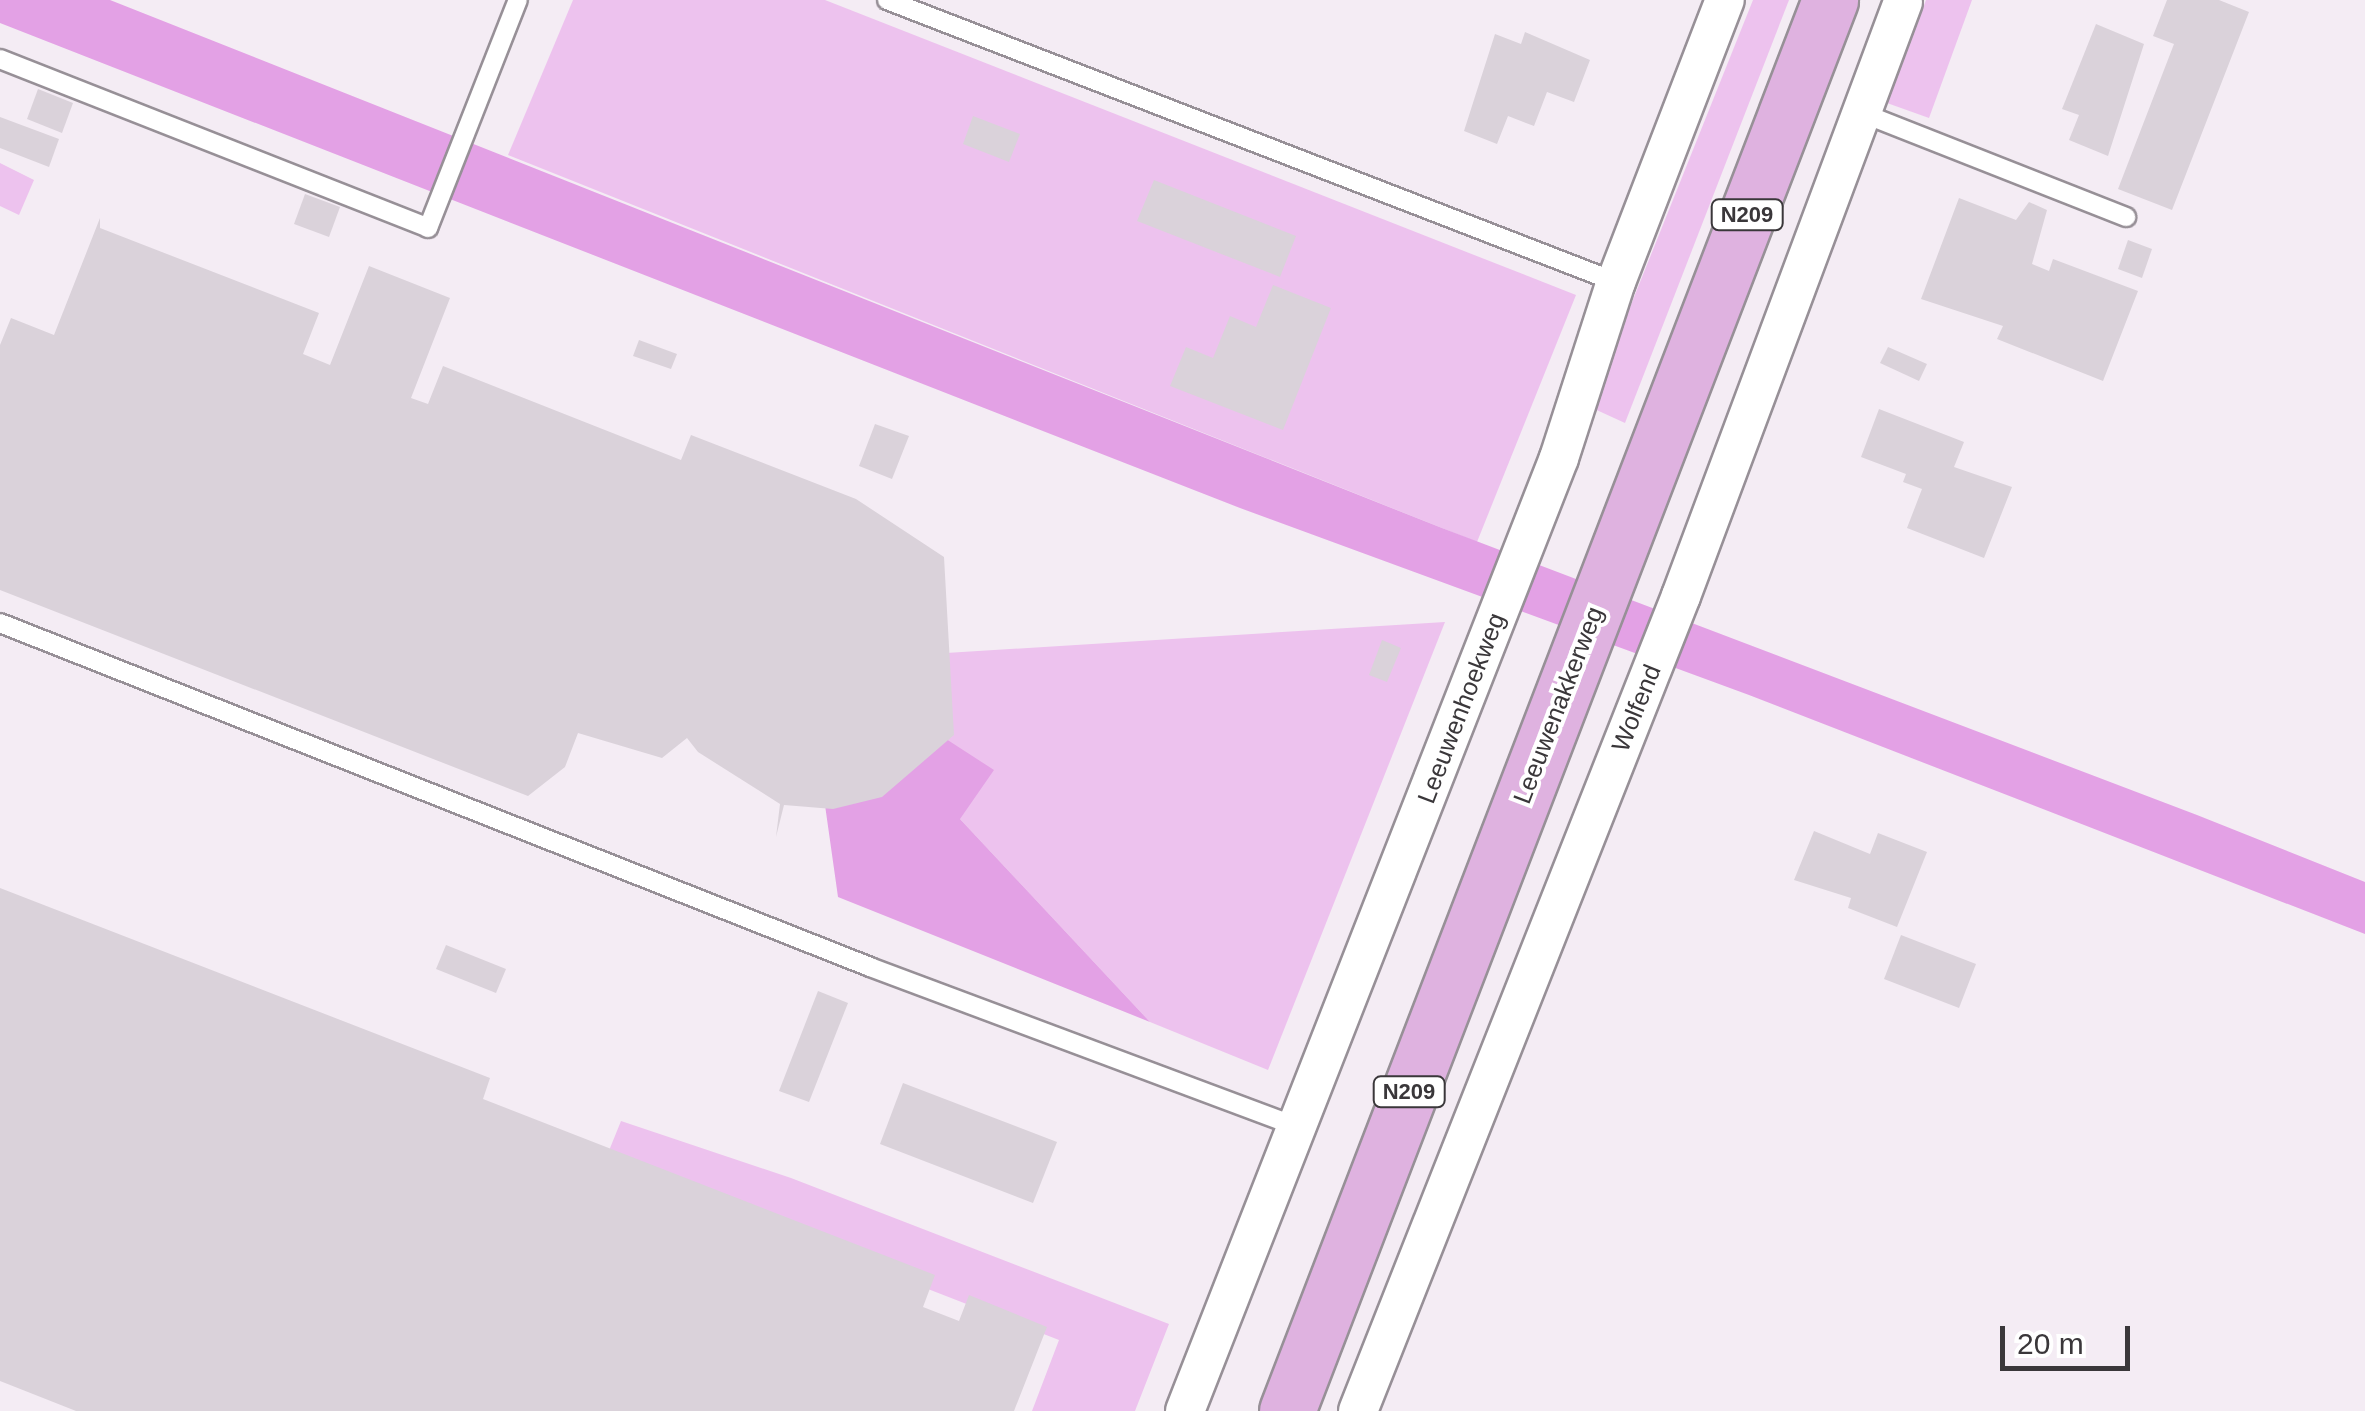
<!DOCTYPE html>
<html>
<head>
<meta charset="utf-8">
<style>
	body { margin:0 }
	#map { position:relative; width:2365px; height:1411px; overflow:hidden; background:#f4ecf4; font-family:Helvetica,sans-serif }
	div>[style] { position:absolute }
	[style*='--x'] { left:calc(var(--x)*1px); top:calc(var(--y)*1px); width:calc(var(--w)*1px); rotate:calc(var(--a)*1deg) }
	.green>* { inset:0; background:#edc2ee }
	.water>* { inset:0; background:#e3a1e5 }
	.building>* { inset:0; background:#dad2da }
	.roads { filter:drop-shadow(2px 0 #979097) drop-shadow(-2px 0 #979097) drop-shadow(0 2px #979097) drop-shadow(0 -2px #979097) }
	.lane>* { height:18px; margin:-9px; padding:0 9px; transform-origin:9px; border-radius:9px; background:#fff }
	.street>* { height:38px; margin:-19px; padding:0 19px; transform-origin:19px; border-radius:19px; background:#fff }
	.primary>* { height:55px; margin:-27.5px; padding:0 27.5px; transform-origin:27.5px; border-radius:27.5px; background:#dfb2e0 }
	span { translate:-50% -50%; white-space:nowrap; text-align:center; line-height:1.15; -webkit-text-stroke:8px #fff; paint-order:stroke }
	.shield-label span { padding:2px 8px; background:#fff; border:2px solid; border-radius:8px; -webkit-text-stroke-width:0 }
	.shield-label { font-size:22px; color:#3a373a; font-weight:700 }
	.street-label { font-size:25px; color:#3a373a }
	.scale { position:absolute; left:2000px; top:1326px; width:130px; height:45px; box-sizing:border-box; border:5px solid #3a373a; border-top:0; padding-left:12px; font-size:30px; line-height:35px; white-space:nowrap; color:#3a373a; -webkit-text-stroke:8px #fff; paint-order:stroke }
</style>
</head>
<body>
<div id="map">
	<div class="green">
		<div style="clip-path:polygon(573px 0,825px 0,1576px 295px,1477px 542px,508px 155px)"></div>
		<div style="clip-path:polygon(1753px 0,1789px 0,1625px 423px,1590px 407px)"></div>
		<div style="clip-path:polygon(1926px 0,1972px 0,1929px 118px,1887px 103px)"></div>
		<div style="clip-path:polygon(0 163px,34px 180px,19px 215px,0 206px)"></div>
		<div style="clip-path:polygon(1445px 622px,1268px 1070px,1150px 1022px,960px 819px,926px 726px,946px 653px)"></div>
		<div style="clip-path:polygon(621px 1121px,791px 1178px,1169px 1324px,1135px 1411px,1032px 1411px,1059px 1340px,604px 1163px)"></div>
	</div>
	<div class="water">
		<div style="clip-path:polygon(0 0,110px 0,1442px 528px,2197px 815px,2365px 882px,2365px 934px,1749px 695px,1240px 508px,0 23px)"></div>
		<div style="clip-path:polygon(926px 726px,994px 770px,960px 819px,1150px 1022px,838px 897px,824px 798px)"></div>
	</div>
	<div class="building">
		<div style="clip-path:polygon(2167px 0,2219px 0,2249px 12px,2172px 210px,2118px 189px,2174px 44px,2153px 36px)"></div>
		<div style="clip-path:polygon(2096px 24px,2144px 44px,2108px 156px,2069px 140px,2079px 115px,2062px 109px)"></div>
		<div style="clip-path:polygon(1525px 32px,1590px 60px,1574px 102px,1547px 92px,1534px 126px,1508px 116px,1497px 144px,1464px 131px,1495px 34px,1521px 44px)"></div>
		<div style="clip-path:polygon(38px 89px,73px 103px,62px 133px,27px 119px)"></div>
		<div style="clip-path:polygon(973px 116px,1020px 134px,1009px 162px,963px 144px)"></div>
		<div style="clip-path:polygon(0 117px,59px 139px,49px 167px,0 148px)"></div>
		<div style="clip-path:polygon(1154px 180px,1296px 236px,1280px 277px,1137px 221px)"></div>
		<div style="clip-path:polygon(305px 194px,340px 207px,329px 237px,294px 224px)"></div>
		<div style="clip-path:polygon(1959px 198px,2016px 220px,2029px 202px,2047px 210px,2032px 264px,2049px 271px,2053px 259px,2138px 291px,2103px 381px,1997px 339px,2003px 326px,1921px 299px)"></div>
		<div style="clip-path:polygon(100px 218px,100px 228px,319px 313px,303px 354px,330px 365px,369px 266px,450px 298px,411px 398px,428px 404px,443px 366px,681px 460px,691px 435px,856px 499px,944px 557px,954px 735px,882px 797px,833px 809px,784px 805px,776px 837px,780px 804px,698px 752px,687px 738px,662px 758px,578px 733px,565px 767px,528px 796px,0 590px,0 345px,11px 318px,54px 335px)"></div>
		<div style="clip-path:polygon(2128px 240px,2152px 249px,2142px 278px,2118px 269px)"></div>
		<div style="clip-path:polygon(1273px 285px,1331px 308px,1283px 430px,1170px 386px,1186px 347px,1213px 358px,1230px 316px,1256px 327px)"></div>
		<div style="clip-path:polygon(639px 340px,677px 354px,671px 369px,633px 356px)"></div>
		<div style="clip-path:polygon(1888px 347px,1927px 364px,1919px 381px,1880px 363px)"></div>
		<div style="clip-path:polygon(1879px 409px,1964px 442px,1954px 467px,2012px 487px,1984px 558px,1907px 528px,1922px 489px,1903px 482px,1906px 474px,1861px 457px)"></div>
		<div style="clip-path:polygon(875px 424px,909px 436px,892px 479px,859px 466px)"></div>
		<div style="clip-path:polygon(1382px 640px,1401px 648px,1387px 682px,1369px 675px)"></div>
		<div style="clip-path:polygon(1814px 831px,1870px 854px,1878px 833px,1927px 852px,1897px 927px,1848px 908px,1851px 898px,1794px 880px)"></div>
		<div style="clip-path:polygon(0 888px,490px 1078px,483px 1099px,935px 1275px,923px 1307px,959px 1321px,969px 1295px,1047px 1327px,1014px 1411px,76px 1411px,0 1381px)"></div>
		<div style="clip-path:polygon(1901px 935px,1976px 964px,1959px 1008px,1884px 979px)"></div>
		<div style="clip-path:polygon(446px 945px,506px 969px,496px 993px,436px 969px)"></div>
		<div style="clip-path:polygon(818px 991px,848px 1003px,809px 1102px,779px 1091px)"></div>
		<div style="clip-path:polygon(903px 1083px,1057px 1142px,1033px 1203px,880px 1144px)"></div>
	</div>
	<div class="roads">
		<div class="lane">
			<div style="--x:887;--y:0;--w:782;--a:21.15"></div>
			<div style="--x:0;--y:59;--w:460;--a:21.5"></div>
			<div style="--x:428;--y:228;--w:245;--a:-68.5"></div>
			<div style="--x:1862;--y:113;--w:284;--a:21.5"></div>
			<div style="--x:0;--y:623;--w:936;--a:21.57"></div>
			<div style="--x:870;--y:967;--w:456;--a:20.5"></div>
		</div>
		<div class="street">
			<div style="--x:1185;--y:1411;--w:1024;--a:-68.57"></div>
			<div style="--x:1559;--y:458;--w:185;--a:-72.1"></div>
			<div style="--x:1616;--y:282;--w:302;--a:-68.9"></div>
			<div style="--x:1358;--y:1411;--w:877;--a:-68.38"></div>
			<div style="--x:1681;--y:596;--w:634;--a:-69.51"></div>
		</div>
		<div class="primary">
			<div style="--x:1287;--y:1411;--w:1512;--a:-68.95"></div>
		</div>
	</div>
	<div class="shield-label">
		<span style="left:1747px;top:215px">N209</span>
		<span style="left:1409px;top:1092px">N209</span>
	</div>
	<div class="street-label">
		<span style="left:1558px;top:705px;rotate:-69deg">Leeuwenakkerweg</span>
		<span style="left:1461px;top:708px;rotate:-69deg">Leeuwenhoekweg</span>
		<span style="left:1636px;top:708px;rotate:-68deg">Wolfend</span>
	</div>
	<div class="scale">20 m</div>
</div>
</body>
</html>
